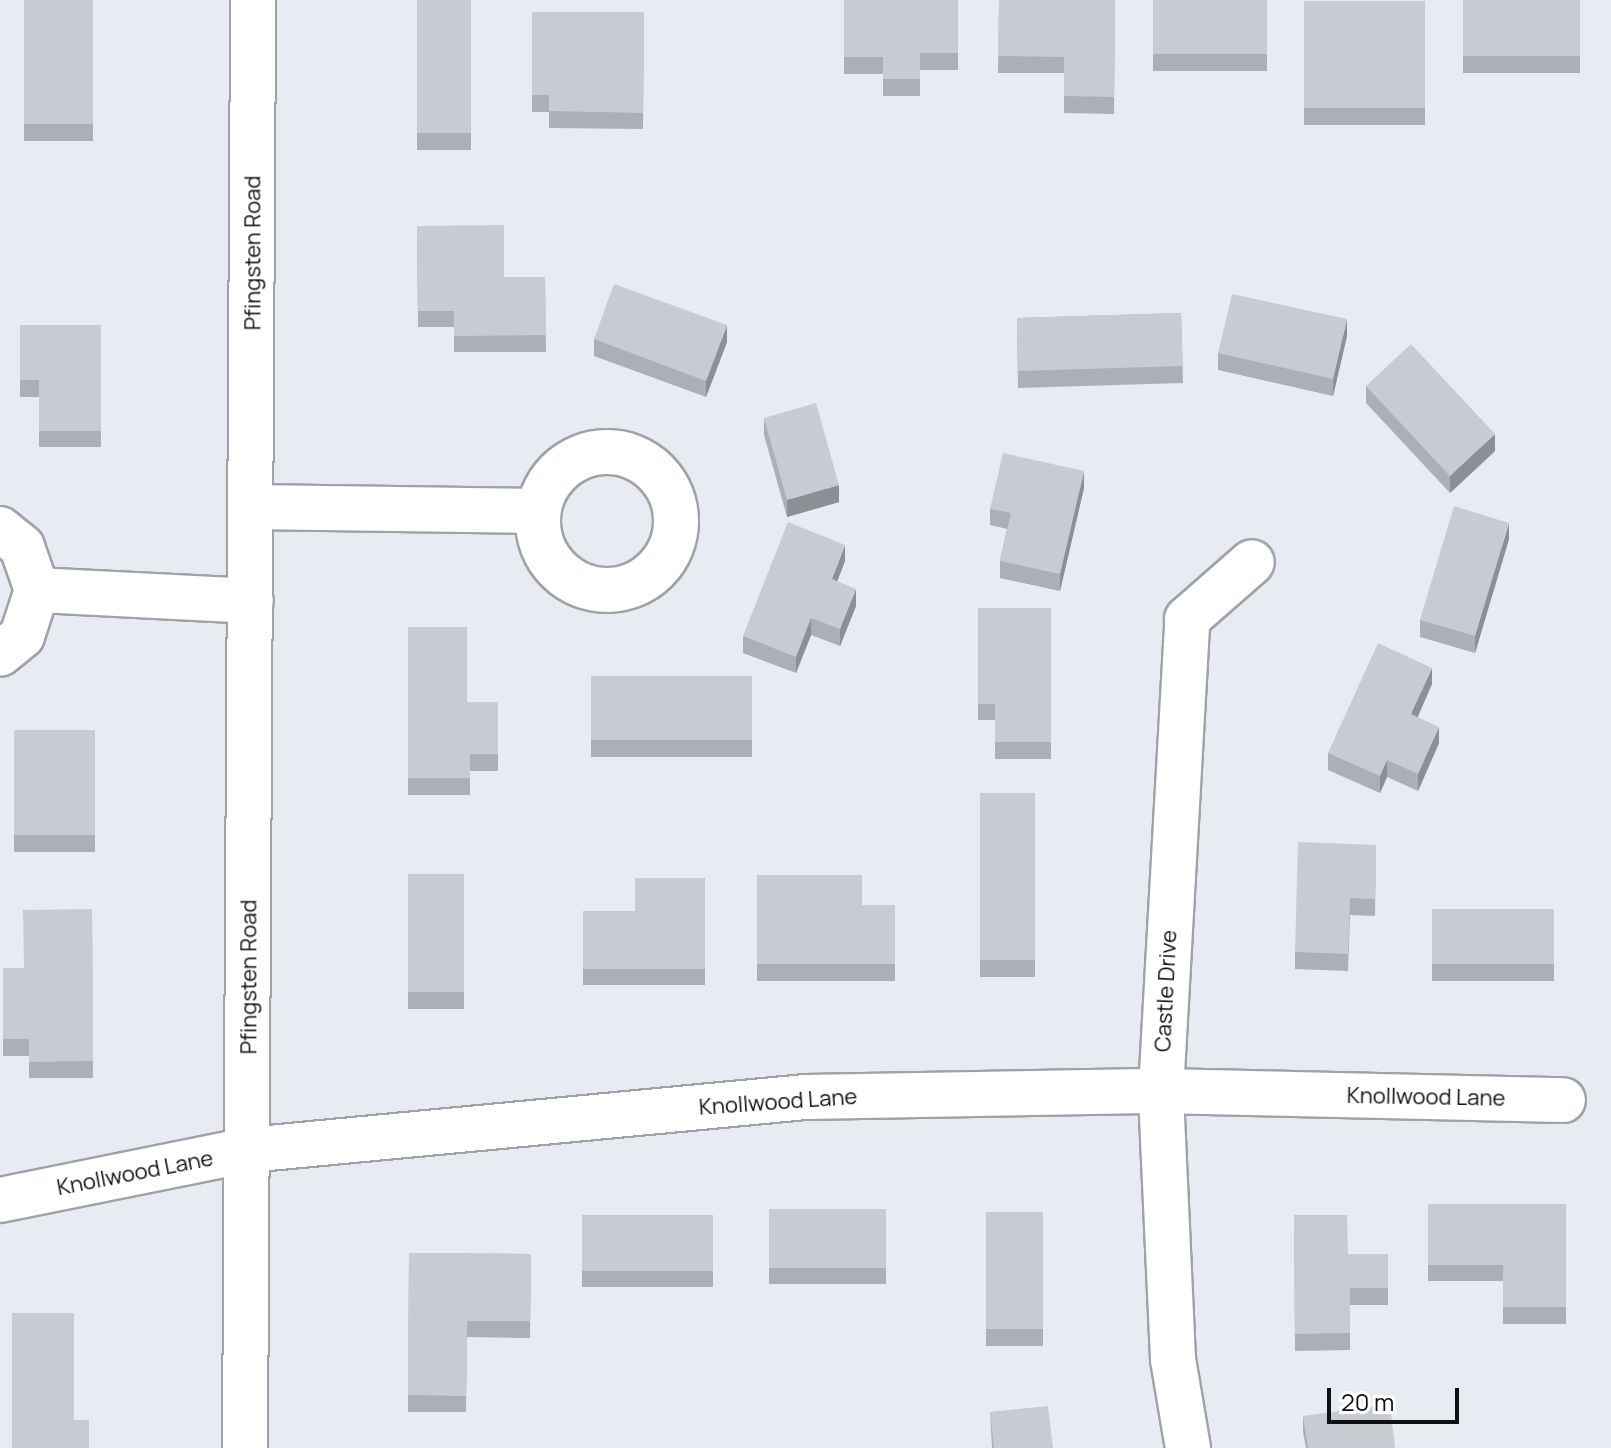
<!DOCTYPE html>
<html>
<head>
<meta charset="utf-8">
<style>
	body { margin:0 }
	#map { position:relative; width:1611px; height:1448px; overflow:hidden; background:#e8ecf2; font-family:Manrope,sans-serif }
	div>[style] { position:absolute }
	[style*='--x'] { left:calc(var(--x)*1px); top:calc(var(--y)*1px); width:calc(var(--w)*1px); rotate:calc(var(--a)*1deg) }
	.roads { filter:drop-shadow(2px 0 #9ea3a8) drop-shadow(-2px 0 #9ea3a8) drop-shadow(0 2px #9ea3a8) drop-shadow(0 -2px #9ea3a8) }
	.minor>* { height:44px; margin:-22px; padding:0 22px; transform-origin:22px; border-radius:22px; background:#fff }
	.minor>.ring { margin:-22px; padding:0; box-sizing:content-box; background:none; border:44px solid #fff; border-radius:50% }
	.wall>* { inset:0; background:#acafb5 }
	.shaded-wall>* { inset:0; background:#8c8f93 }
	.building>* { inset:0; background:#c8ccd2 }
	span { translate:-50% -50%; white-space:nowrap; text-align:center; line-height:1.15; -webkit-text-stroke:8px #fff; paint-order:stroke }
	.street-label { font-size:22px; color:#0e1012 }
	.scale { position:absolute; left:1327px; top:1388px; width:132px; height:36px; box-sizing:border-box; border:4px solid #0e1012; border-top:0; padding-left:10px; font-size:24px; line-height:28px; white-space:nowrap; color:#0e1012; -webkit-text-stroke:6px #fff; paint-order:stroke }
</style>
</head>
<body>
<div id="map">
	<div class="roads">
		<div class="minor">
			<div class="ring" style="left:538px;top:452px;width:94px;height:94px"></div>
			<div style="--x:254;--y:507;--w:284;--a:0.8"></div>
			<div style="--x:0;--y:529;--w:28;--a:39"></div>
			<div style="--x:22;--y:547;--w:46;--a:70.8"></div>
			<div style="--x:37;--y:590;--w:48;--a:108.1"></div>
			<div style="--x:22;--y:636;--w:28;--a:141"></div>
			<div style="--x:37;--y:590;--w:214;--a:2.9"></div>
			<div style="--x:0;--y:1200;--w:253;--a:-11.4"></div>
			<div style="--x:248;--y:1150;--w:561;--a:-5.43"></div>
			<div style="--x:806;--y:1097;--w:355;--a:-1"></div>
			<div style="--x:1161;--y:1091;--w:402;--a:1.3"></div>
			<div style="--x:245;--y:1448;--w:1448;--a:-89.68"></div>
			<div style="--x:1188;--y:1448;--w:90;--a:-99.6"></div>
			<div style="--x:1173;--y:1359;--w:268;--a:-92.6"></div>
			<div style="--x:1161;--y:1091;--w:473;--a:-86.8"></div>
			<div style="--x:1187;--y:619;--w:86;--a:-41.2"></div>
		</div>
	</div>
	<div class="wall">
		<div style="clip-path:polygon(24px 0,93px 0,93px 141px,24px 141px)"></div>
		<div style="clip-path:polygon(417px 0,471px 0,471px 150px,417px 150px)"></div>
		<div style="clip-path:polygon(844px 0,958px 0,958px 70px,920px 70px,920px 96px,883px 96px,883px 74px,844px 74px)"></div>
		<div style="clip-path:polygon(999px 0,1115px 0,1114px 114px,1064px 113px,1064px 73px,998px 73px)"></div>
		<div style="clip-path:polygon(1153px 0,1267px 0,1267px 71px,1153px 71px)"></div>
		<div style="clip-path:polygon(1463px 0,1580px 0,1580px 73px,1463px 73px)"></div>
		<div style="clip-path:polygon(1304px 1px,1425px 1px,1425px 125px,1304px 125px)"></div>
		<div style="clip-path:polygon(532px 12px,644px 12px,643px 129px,549px 128px,549px 112px,532px 112px)"></div>
		<div style="clip-path:polygon(417px 226px,504px 277px,545px 277px,546px 352px,454px 352px,454px 327px,418px 327px)"></div>
		<div style="clip-path:polygon(1181px 313px,1183px 383px,1018px 388px,1017px 318px)"></div>
		<div style="clip-path:polygon(20px 325px,101px 325px,101px 447px,39px 447px,39px 397px,20px 397px)"></div>
		<div style="clip-path:polygon(1347px 336px,1333px 396px,1218px 370px,1218px 353px)"></div>
		<div style="clip-path:polygon(594px 339px,727px 342px,706px 397px,594px 356px)"></div>
		<div style="clip-path:polygon(1366px 386px,1495px 451px,1450px 493px,1366px 403px)"></div>
		<div style="clip-path:polygon(764px 418px,839px 502px,787px 517px,764px 435px)"></div>
		<div style="clip-path:polygon(1084px 488px,1060px 591px,1000px 578px,1000px 561px,1007px 529px,990px 525px,990px 509px)"></div>
		<div style="clip-path:polygon(1509px 539px,1475px 653px,1420px 637px,1420px 620px)"></div>
		<div style="clip-path:polygon(845px 561px,837px 581px,856px 606px,840px 646px,811px 635px,796px 673px,743px 653px,743px 636px)"></div>
		<div style="clip-path:polygon(978px 608px,1051px 608px,1051px 759px,995px 759px,995px 720px,978px 720px)"></div>
		<div style="clip-path:polygon(408px 627px,467px 702px,498px 702px,498px 771px,470px 771px,470px 795px,408px 795px)"></div>
		<div style="clip-path:polygon(591px 676px,752px 676px,752px 757px,591px 757px)"></div>
		<div style="clip-path:polygon(1432px 684px,1418px 717px,1439px 743px,1418px 791px,1387px 777px,1380px 793px,1328px 770px,1328px 753px)"></div>
		<div style="clip-path:polygon(14px 730px,95px 730px,95px 852px,14px 852px)"></div>
		<div style="clip-path:polygon(980px 793px,1035px 793px,1035px 977px,980px 977px)"></div>
		<div style="clip-path:polygon(1376px 845px,1375px 916px,1350px 915px,1348px 971px,1295px 969px,1295px 952px)"></div>
		<div style="clip-path:polygon(408px 874px,464px 874px,464px 1009px,408px 1009px)"></div>
		<div style="clip-path:polygon(757px 875px,862px 905px,895px 905px,895px 981px,757px 981px)"></div>
		<div style="clip-path:polygon(705px 878px,705px 985px,583px 985px,583px 911px,635px 911px)"></div>
		<div style="clip-path:polygon(92px 909px,93px 1078px,29px 1078px,29px 1056px,3px 1056px,3px 968px,24px 968px)"></div>
		<div style="clip-path:polygon(1432px 909px,1554px 909px,1554px 981px,1432px 981px)"></div>
		<div style="clip-path:polygon(1428px 1204px,1566px 1204px,1566px 1324px,1503px 1324px,1503px 1281px,1428px 1281px)"></div>
		<div style="clip-path:polygon(769px 1209px,886px 1209px,886px 1284px,769px 1284px)"></div>
		<div style="clip-path:polygon(986px 1212px,1043px 1212px,1043px 1346px,986px 1346px)"></div>
		<div style="clip-path:polygon(582px 1215px,713px 1215px,713px 1287px,582px 1287px)"></div>
		<div style="clip-path:polygon(1294px 1215px,1348px 1254px,1388px 1254px,1388px 1305px,1350px 1305px,1350px 1350px,1295px 1351px)"></div>
		<div style="clip-path:polygon(409px 1253px,531px 1254px,530px 1338px,467px 1337px,466px 1412px,408px 1412px)"></div>
		<div style="clip-path:polygon(990px 1412px,1053px 1448px,992px 1448px)"></div>
		<div style="clip-path:polygon(1303px 1416px,1395px 1448px,1306px 1448px,1303px 1432px)"></div>
	</div>
	<div class="shaded-wall">
		<div style="clip-path:polygon(1347px 319px,1347px 336px,1333px 396px,1333px 379px)"></div>
		<div style="clip-path:polygon(727px 325px,727px 342px,706px 397px,706px 381px)"></div>
		<div style="clip-path:polygon(1495px 434px,1495px 451px,1450px 493px,1450px 476px)"></div>
		<div style="clip-path:polygon(1084px 471px,1084px 488px,1060px 591px,1060px 574px)"></div>
		<div style="clip-path:polygon(839px 485px,839px 502px,787px 517px,787px 500px)"></div>
		<div style="clip-path:polygon(1509px 523px,1509px 539px,1475px 653px,1475px 636px)"></div>
		<div style="clip-path:polygon(845px 545px,845px 561px,832px 595px,832px 579px)"></div>
		<div style="clip-path:polygon(856px 589px,856px 606px,840px 646px,840px 629px)"></div>
		<div style="clip-path:polygon(811px 618px,811px 635px,796px 673px,796px 657px)"></div>
		<div style="clip-path:polygon(1432px 668px,1432px 684px,1411px 731px,1411px 714px)"></div>
		<div style="clip-path:polygon(1439px 727px,1439px 743px,1418px 791px,1418px 774px)"></div>
		<div style="clip-path:polygon(1387px 760px,1387px 777px,1380px 793px,1380px 776px)"></div>
	</div>
	<div class="building">
		<div style="clip-path:polygon(24px 0,93px 0,93px 124px,24px 124px)"></div>
		<div style="clip-path:polygon(417px 0,471px 0,471px 133px,417px 133px)"></div>
		<div style="clip-path:polygon(844px 0,958px 0,958px 53px,920px 53px,920px 79px,883px 79px,883px 57px,844px 57px)"></div>
		<div style="clip-path:polygon(999px 0,1115px 0,1114px 97px,1064px 96px,1064px 57px,998px 56px)"></div>
		<div style="clip-path:polygon(1153px 0,1267px 0,1267px 54px,1153px 54px)"></div>
		<div style="clip-path:polygon(1463px 0,1580px 0,1580px 56px,1463px 56px)"></div>
		<div style="clip-path:polygon(1304px 1px,1425px 1px,1425px 108px,1304px 108px)"></div>
		<div style="clip-path:polygon(532px 12px,644px 12px,643px 113px,549px 111px,549px 95px,532px 95px)"></div>
		<div style="clip-path:polygon(504px 225px,504px 277px,545px 277px,546px 335px,454px 336px,454px 311px,418px 311px,417px 226px)"></div>
		<div style="clip-path:polygon(614px 284px,727px 325px,706px 381px,594px 339px)"></div>
		<div style="clip-path:polygon(1232px 294px,1347px 319px,1333px 379px,1218px 353px)"></div>
		<div style="clip-path:polygon(1181px 313px,1183px 366px,1018px 371px,1017px 318px)"></div>
		<div style="clip-path:polygon(20px 325px,101px 325px,101px 431px,39px 431px,39px 380px,20px 380px)"></div>
		<div style="clip-path:polygon(1411px 344px,1495px 434px,1450px 476px,1366px 386px)"></div>
		<div style="clip-path:polygon(816px 403px,839px 485px,787px 500px,764px 418px)"></div>
		<div style="clip-path:polygon(1003px 453px,1084px 471px,1060px 574px,1000px 561px,1011px 513px,990px 509px)"></div>
		<div style="clip-path:polygon(1454px 506px,1509px 523px,1475px 636px,1420px 620px)"></div>
		<div style="clip-path:polygon(788px 522px,845px 545px,832px 579px,856px 589px,840px 629px,811px 618px,796px 657px,743px 636px)"></div>
		<div style="clip-path:polygon(978px 608px,1051px 608px,1051px 742px,995px 742px,995px 704px,978px 704px)"></div>
		<div style="clip-path:polygon(408px 627px,467px 627px,467px 702px,498px 702px,498px 754px,470px 754px,470px 778px,408px 778px)"></div>
		<div style="clip-path:polygon(1378px 643px,1432px 668px,1411px 714px,1439px 727px,1418px 774px,1387px 760px,1380px 776px,1328px 753px)"></div>
		<div style="clip-path:polygon(591px 676px,752px 676px,752px 740px,591px 740px)"></div>
		<div style="clip-path:polygon(14px 730px,95px 730px,95px 835px,14px 835px)"></div>
		<div style="clip-path:polygon(980px 793px,1035px 793px,1035px 960px,980px 960px)"></div>
		<div style="clip-path:polygon(1298px 842px,1376px 845px,1375px 899px,1350px 898px,1348px 954px,1295px 952px)"></div>
		<div style="clip-path:polygon(408px 874px,464px 874px,464px 992px,408px 992px)"></div>
		<div style="clip-path:polygon(757px 875px,862px 875px,862px 905px,895px 905px,895px 964px,757px 964px)"></div>
		<div style="clip-path:polygon(635px 878px,705px 878px,705px 969px,583px 969px,583px 911px,635px 911px)"></div>
		<div style="clip-path:polygon(92px 909px,93px 1061px,29px 1062px,29px 1039px,3px 1039px,3px 968px,24px 968px,23px 910px)"></div>
		<div style="clip-path:polygon(1432px 909px,1554px 909px,1554px 964px,1432px 964px)"></div>
		<div style="clip-path:polygon(1428px 1204px,1566px 1204px,1566px 1307px,1503px 1307px,1503px 1265px,1428px 1265px)"></div>
		<div style="clip-path:polygon(769px 1209px,886px 1209px,886px 1268px,769px 1268px)"></div>
		<div style="clip-path:polygon(986px 1212px,1043px 1212px,1043px 1329px,986px 1329px)"></div>
		<div style="clip-path:polygon(582px 1215px,713px 1215px,713px 1271px,582px 1271px)"></div>
		<div style="clip-path:polygon(1294px 1215px,1347px 1215px,1348px 1254px,1388px 1254px,1388px 1288px,1350px 1288px,1350px 1333px,1295px 1334px)"></div>
		<div style="clip-path:polygon(409px 1253px,531px 1254px,530px 1321px,467px 1321px,466px 1396px,408px 1395px)"></div>
		<div style="clip-path:polygon(12px 1313px,74px 1313px,74px 1420px,89px 1420px,89px 1448px,12px 1448px)"></div>
		<div style="clip-path:polygon(1390px 1404px,1395px 1448px,1308px 1448px,1303px 1416px)"></div>
		<div style="clip-path:polygon(1048px 1406px,1053px 1448px,994px 1448px,990px 1412px)"></div>
	</div>
	<div class="street-label">
		<span style="left:253px;top:253px;rotate:-90deg">Pfingsten Road</span>
		<span style="left:249px;top:977px;rotate:-90deg">Pfingsten Road</span>
		<span style="left:1166px;top:991px;rotate:-87deg">Castle Drive</span>
		<span style="left:1426px;top:1097px;rotate:1deg">Knollwood Lane</span>
		<span style="left:778px;top:1102px;rotate:-4deg">Knollwood Lane</span>
		<span style="left:135px;top:1173px;rotate:-11deg">Knollwood Lane</span>
	</div>
	<div class="scale">20 m</div>
</div>
</body>
</html>
